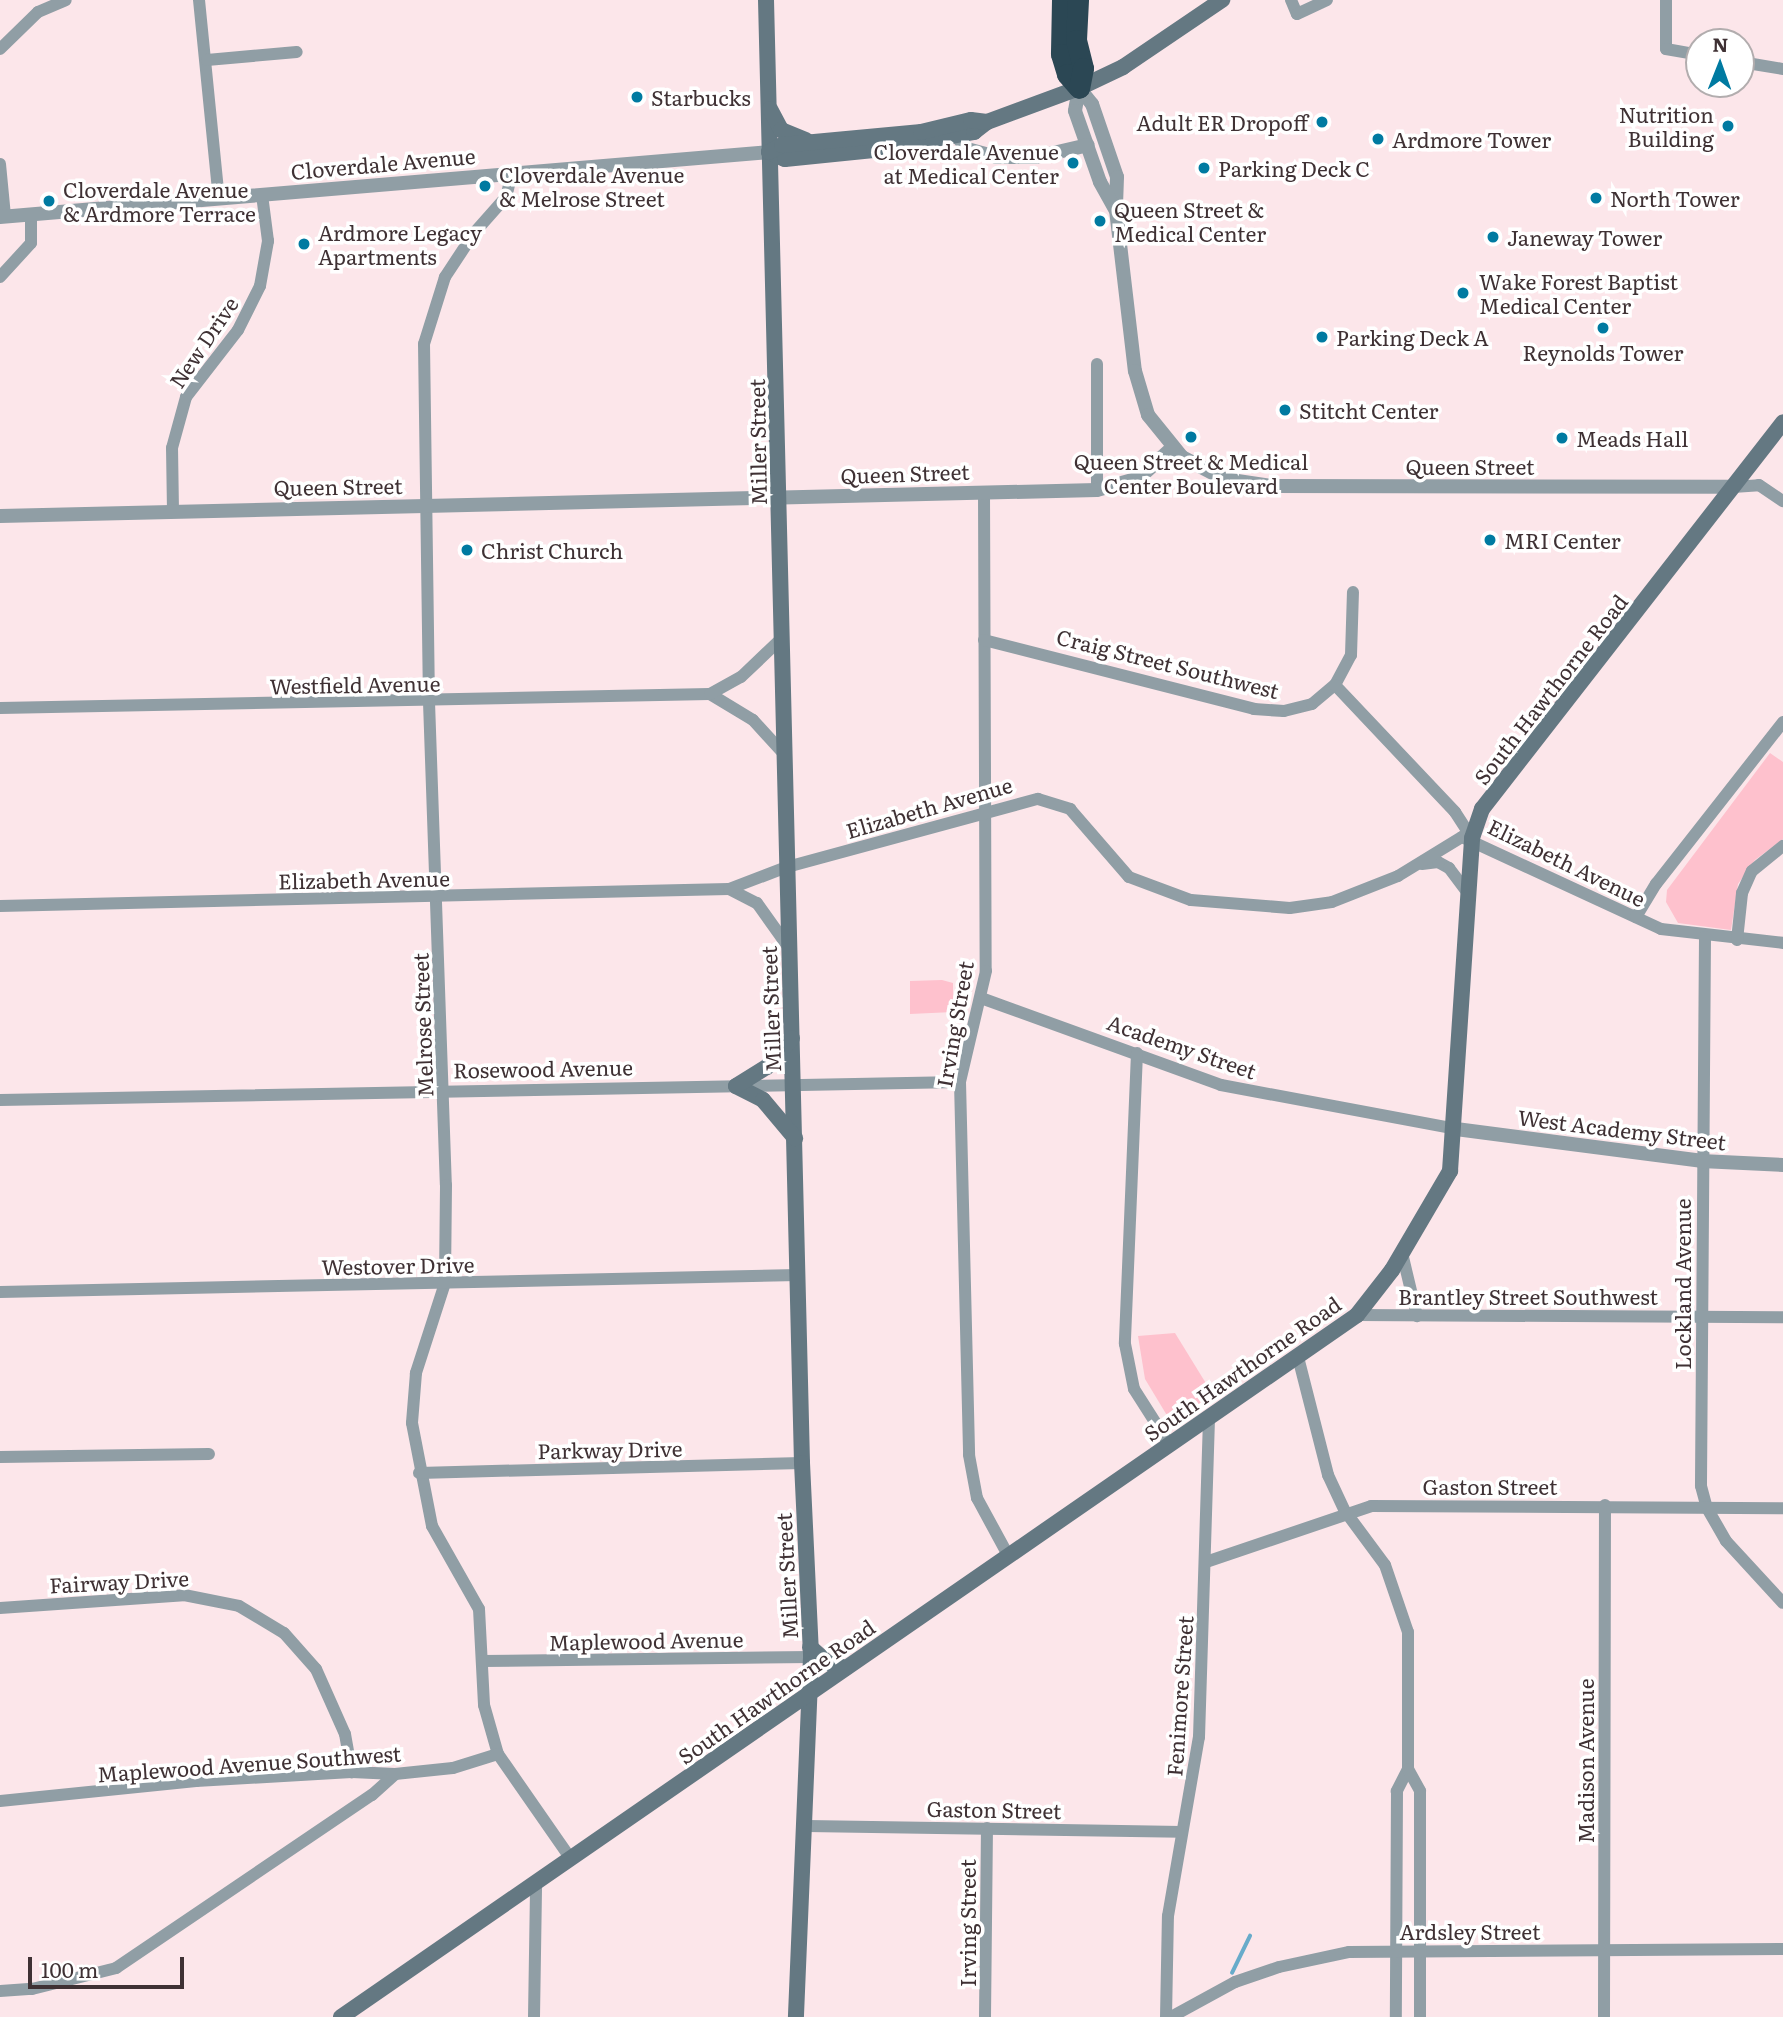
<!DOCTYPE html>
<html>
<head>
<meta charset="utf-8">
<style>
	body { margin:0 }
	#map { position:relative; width:1783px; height:2017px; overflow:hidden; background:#fce6ea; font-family:Literata,serif }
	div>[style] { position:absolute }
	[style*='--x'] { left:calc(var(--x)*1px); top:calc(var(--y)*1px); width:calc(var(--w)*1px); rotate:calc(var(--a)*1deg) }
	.green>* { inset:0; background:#fec1cd }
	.stream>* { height:3.5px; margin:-1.75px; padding:0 1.75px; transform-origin:1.75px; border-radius:1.75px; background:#68abca }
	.minor>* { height:12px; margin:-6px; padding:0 6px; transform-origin:6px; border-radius:6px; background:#909ea5 }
	.tertiary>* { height:14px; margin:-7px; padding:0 7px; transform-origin:7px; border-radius:7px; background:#909ea5 }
	.secondary>* { height:16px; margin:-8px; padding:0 8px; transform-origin:8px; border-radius:8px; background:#647882 }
	.motorway>* { height:21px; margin:-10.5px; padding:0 10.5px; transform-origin:10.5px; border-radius:10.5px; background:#2b4754 }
	.dots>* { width:19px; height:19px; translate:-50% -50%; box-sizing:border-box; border:4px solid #fff; border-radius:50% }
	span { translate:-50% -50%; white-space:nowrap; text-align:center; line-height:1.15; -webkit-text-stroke:7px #fff; paint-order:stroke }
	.poi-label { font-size:21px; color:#3f3134 }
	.left { translate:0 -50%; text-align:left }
	.right { translate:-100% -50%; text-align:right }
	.street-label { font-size:21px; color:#3f3134 }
	.north { position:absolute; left:1685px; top:28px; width:70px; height:70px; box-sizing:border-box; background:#fff; border:2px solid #b2adae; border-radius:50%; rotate:1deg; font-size:19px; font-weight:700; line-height:28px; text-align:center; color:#3f3134 }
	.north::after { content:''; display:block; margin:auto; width:24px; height:32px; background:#007aa1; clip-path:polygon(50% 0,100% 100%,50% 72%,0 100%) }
	.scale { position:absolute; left:28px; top:1957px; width:156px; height:32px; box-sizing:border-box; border:4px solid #3f3134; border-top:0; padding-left:9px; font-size:21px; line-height:24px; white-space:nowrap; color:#3f3134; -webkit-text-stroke:5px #fff; paint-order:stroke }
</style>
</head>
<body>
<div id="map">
	<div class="green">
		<div style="clip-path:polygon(1770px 753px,1783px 762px,1783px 839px,1755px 860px,1738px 884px,1731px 930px,1678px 923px,1666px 902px,1667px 890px)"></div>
		<div style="clip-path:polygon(942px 980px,953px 983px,953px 1012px,910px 1014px,910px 981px)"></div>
		<div style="clip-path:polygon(1175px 1333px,1215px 1398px,1174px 1427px,1145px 1379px,1138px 1336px)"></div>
	</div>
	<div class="stream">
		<div style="--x:1232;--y:1973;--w:41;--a:-64.1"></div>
	</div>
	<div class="minor">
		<div style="--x:199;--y:0;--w:200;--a:84.3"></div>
		<div style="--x:1291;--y:0;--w:15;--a:67"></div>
		<div style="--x:1297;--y:14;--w:33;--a:-25"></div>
		<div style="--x:1666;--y:0;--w:49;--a:90"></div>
		<div style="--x:1666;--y:49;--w:34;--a:10"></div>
		<div style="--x:0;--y:49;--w:53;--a:-44.2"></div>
		<div style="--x:38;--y:12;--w:30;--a:-23"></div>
		<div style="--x:207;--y:60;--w:90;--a:-5.1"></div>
		<div style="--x:1741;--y:62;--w:43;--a:9.5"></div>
		<div style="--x:0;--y:164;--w:52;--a:84.5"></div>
		<div style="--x:512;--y:172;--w:26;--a:103"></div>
		<div style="--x:506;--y:197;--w:48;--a:131.6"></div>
		<div style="--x:474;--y:233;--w:53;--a:123.4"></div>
		<div style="--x:445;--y:277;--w:70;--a:107.4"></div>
		<div style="--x:424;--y:344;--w:358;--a:89.2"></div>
		<div style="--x:429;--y:702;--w:483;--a:88"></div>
		<div style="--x:446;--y:1185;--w:98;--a:90.6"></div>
		<div style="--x:445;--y:1283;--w:95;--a:107.9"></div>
		<div style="--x:416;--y:1373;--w:50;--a:94.6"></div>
		<div style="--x:412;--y:1423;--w:105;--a:79"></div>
		<div style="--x:432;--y:1526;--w:95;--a:60.5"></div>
		<div style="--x:479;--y:1609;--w:96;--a:87"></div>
		<div style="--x:484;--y:1705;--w:51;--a:74.1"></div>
		<div style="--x:498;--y:1754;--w:128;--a:55.2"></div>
		<div style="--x:0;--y:277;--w:46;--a:-47.6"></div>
		<div style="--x:31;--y:243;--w:28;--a:-90"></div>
		<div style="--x:1097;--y:364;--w:126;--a:90"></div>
		<div style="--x:1733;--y:487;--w:26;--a:-4"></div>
		<div style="--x:1759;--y:485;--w:29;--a:34"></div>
		<div style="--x:984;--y:492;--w:479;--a:89.8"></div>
		<div style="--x:986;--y:971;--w:114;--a:103.2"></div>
		<div style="--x:960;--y:1082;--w:373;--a:88.6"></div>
		<div style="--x:969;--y:1455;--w:44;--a:79.5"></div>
		<div style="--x:977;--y:1498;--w:65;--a:61.5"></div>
		<div style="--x:173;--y:511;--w:63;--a:-90.9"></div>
		<div style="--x:172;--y:448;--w:53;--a:-74.6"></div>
		<div style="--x:186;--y:397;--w:85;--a:-52.2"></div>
		<div style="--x:238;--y:330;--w:49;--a:-63.4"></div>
		<div style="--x:260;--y:286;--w:46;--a:-79.9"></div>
		<div style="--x:268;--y:241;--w:46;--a:-97.4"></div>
		<div style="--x:984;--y:640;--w:279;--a:14.3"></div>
		<div style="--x:1254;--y:709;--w:30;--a:4"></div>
		<div style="--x:1284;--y:711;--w:29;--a:-14"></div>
		<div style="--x:1312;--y:704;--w:30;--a:-40"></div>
		<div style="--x:1335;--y:685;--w:34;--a:-62"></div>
		<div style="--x:1351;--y:655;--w:63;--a:-88.2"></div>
		<div style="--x:1335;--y:685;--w:175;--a:46.6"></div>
		<div style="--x:1455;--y:812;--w:31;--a:57"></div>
		<div style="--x:710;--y:694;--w:50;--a:31.2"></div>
		<div style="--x:753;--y:720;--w:47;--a:47.6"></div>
		<div style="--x:0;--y:708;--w:710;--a:-1.13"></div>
		<div style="--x:710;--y:694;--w:35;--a:-29"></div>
		<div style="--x:741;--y:677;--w:58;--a:-43.6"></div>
		<div style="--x:1422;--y:864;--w:16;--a:-7"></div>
		<div style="--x:1438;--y:862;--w:13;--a:29"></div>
		<div style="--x:1449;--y:868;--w:34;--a:53"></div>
		<div style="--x:729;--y:889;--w:31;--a:27"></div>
		<div style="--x:757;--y:903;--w:55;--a:54.6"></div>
		<div style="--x:0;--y:906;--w:729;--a:-1.34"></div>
		<div style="--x:729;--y:889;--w:62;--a:-20.8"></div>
		<div style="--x:787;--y:867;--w:260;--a:-15.2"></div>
		<div style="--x:1038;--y:799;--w:34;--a:17"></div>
		<div style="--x:1070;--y:809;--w:90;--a:49.1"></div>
		<div style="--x:1129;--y:877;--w:66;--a:20.4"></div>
		<div style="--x:1191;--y:900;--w:99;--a:4.6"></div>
		<div style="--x:1290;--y:908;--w:42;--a:-8.1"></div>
		<div style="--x:1332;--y:902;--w:71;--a:-21.5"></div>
		<div style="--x:1398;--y:876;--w:75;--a:-31.4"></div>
		<div style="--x:1462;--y:837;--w:219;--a:24.8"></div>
		<div style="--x:1661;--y:929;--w:123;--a:6.5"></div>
		<div style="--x:1636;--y:917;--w:39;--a:-59"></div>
		<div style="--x:1656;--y:884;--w:206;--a:-51.9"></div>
		<div style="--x:1705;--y:937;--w:549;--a:90.42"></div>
		<div style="--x:1701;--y:1486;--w:23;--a:75"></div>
		<div style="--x:1707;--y:1508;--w:38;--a:60"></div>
		<div style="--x:1726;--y:1541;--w:84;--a:47.4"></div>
		<div style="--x:1737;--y:940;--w:47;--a:-83.9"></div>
		<div style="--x:1742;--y:893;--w:24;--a:-66"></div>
		<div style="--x:1752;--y:871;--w:40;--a:-39"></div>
		<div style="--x:981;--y:998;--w:255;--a:19.9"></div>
		<div style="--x:1221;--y:1085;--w:239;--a:10.6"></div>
		<div style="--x:1137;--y:1053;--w:291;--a:92.4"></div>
		<div style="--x:1125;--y:1344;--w:46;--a:78.7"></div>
		<div style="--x:1134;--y:1389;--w:65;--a:57.5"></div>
		<div style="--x:0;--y:1100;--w:960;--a:-1.07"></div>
		<div style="--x:1402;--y:1253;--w:65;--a:76.6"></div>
		<div style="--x:0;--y:1292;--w:798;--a:-1.22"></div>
		<div style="--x:1357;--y:1315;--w:426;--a:0.3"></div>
		<div style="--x:1298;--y:1357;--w:122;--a:75.7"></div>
		<div style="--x:1328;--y:1475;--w:40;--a:65"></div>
		<div style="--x:1345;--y:1511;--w:67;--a:53.5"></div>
		<div style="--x:1385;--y:1565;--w:71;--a:71.1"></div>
		<div style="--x:1408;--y:1632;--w:137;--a:90"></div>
		<div style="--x:1408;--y:1769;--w:25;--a:117"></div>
		<div style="--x:1397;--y:1791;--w:226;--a:90.3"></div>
		<div style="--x:0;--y:1457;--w:209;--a:-0.8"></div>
		<div style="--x:419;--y:1473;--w:383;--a:-1.5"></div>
		<div style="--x:1206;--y:1562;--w:174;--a:-18.7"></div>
		<div style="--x:1371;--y:1506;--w:412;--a:0.3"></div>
		<div style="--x:0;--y:1608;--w:184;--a:-4"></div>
		<div style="--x:184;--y:1595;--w:56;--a:11.3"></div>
		<div style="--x:239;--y:1606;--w:52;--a:31"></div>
		<div style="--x:284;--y:1633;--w:48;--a:48.4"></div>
		<div style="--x:316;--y:1669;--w:71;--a:66"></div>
		<div style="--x:345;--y:1734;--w:39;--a:80"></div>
		<div style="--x:482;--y:1661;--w:329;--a:-0.7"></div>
		<div style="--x:1408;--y:1769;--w:25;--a:61"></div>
		<div style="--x:1420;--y:1791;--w:226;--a:90"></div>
		<div style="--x:0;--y:1801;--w:197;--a:-5.8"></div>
		<div style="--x:196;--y:1781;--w:156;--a:-3.3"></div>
		<div style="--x:352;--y:1772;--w:43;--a:2.7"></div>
		<div style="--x:395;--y:1774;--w:58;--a:-5.9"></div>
		<div style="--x:453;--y:1768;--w:47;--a:-17.3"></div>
		<div style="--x:807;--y:1826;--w:374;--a:0.9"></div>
		<div style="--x:0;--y:1991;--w:32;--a:-4"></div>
		<div style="--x:32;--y:1989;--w:87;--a:-14"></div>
		<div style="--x:116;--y:1968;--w:309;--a:-34.1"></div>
		<div style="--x:372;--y:1795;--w:31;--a:-42"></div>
		<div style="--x:534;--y:2017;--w:134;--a:-89.1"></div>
		<div style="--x:985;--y:2017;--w:189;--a:-89.4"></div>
		<div style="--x:1166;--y:2017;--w:101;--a:-88.9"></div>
		<div style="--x:1168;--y:1916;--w:182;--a:-80.2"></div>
		<div style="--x:1199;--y:1737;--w:320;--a:-88.2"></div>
		<div style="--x:1171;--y:2017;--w:73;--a:-28.7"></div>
		<div style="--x:1235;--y:1982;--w:46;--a:-18.8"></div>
		<div style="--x:1279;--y:1967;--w:72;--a:-12.1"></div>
		<div style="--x:1349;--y:1952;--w:434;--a:-0.4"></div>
		<div style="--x:1604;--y:2017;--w:512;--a:-89.89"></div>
	</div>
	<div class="tertiary">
		<div style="--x:1079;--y:88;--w:21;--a:51"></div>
		<div style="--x:1092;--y:104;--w:77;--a:71.1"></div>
		<div style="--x:1117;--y:177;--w:33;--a:92"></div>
		<div style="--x:1116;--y:210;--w:162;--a:83.3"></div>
		<div style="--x:1135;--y:371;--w:46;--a:73.5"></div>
		<div style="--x:1148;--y:415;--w:54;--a:51"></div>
		<div style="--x:1182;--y:457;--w:47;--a:27.6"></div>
		<div style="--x:1224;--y:479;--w:49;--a:8.3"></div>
		<div style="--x:1272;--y:486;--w:461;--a:0.1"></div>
		<div style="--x:1079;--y:88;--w:23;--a:100"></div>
		<div style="--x:1075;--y:111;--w:75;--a:70.6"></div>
		<div style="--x:1100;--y:182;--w:31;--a:61"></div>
		<div style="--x:958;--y:137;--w:15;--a:53"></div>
		<div style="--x:967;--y:149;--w:30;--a:15"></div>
		<div style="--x:996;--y:157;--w:40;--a:0"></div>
		<div style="--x:1036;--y:157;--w:53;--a:-13"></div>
		<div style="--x:0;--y:217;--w:772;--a:-4.83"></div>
		<div style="--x:0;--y:516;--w:1097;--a:-1.36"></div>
		<div style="--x:1097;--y:490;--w:44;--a:-15.9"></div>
		<div style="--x:1139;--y:478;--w:45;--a:-42.3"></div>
		<div style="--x:1456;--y:1129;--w:247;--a:7.4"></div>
		<div style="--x:1701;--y:1161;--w:82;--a:2.8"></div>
	</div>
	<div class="secondary">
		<div style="--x:766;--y:0;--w:1463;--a:88.59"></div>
		<div style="--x:802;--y:1463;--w:194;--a:87.3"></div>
		<div style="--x:811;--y:1657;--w:360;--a:92.4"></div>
		<div style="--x:770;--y:109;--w:24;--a:62"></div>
		<div style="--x:781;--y:130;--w:27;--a:22"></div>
		<div style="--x:769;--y:152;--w:17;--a:24"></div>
		<div style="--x:785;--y:159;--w:89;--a:-5.8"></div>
		<div style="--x:874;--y:150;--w:102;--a:-10.2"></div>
		<div style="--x:974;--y:132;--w:16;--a:-38"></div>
		<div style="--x:987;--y:122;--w:98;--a:-20.3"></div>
		<div style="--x:1079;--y:88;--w:49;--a:-25.5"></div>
		<div style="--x:1123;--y:67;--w:120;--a:-34.1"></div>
		<div style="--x:769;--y:152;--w:15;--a:-28"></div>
		<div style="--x:782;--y:145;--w:140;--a:-5.3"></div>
		<div style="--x:921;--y:132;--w:51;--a:-13.5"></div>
		<div style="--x:971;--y:120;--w:16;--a:7"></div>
		<div style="--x:736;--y:1086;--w:30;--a:27"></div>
		<div style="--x:763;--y:1100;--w:50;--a:49.9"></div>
		<div style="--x:736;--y:1086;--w:36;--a:-32"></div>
		<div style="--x:767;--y:1067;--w:38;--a:-49"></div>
		<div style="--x:810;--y:1647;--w:24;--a:42"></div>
		<div style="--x:828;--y:1663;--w:18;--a:16"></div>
		<div style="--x:341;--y:2017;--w:1235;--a:-34.64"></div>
		<div style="--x:1357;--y:1315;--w:57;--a:-52.1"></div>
		<div style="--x:1392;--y:1270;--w:115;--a:-59.6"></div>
		<div style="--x:1450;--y:1171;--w:334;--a:-86.2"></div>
		<div style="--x:1472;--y:838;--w:31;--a:-71"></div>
		<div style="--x:1482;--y:809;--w:490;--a:-52.1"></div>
	</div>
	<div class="motorway">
		<div style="--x:1062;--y:0;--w:54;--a:91.1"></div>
		<div style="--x:1061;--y:54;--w:21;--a:73"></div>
		<div style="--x:1067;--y:74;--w:18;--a:49"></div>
		<div style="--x:1078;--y:0;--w:40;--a:92.9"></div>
		<div style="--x:1076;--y:40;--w:29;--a:76"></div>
		<div style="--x:1083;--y:68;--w:20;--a:101"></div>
	</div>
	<div class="dots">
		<div style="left:637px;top:97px;background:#007aa1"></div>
		<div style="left:1322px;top:122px;background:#007aa1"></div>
		<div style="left:1728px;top:126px;background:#007aa1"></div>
		<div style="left:1378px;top:139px;background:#007aa1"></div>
		<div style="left:1073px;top:163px;background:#007aa1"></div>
		<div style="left:1204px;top:168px;background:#007aa1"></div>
		<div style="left:485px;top:186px;background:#007aa1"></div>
		<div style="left:1596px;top:198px;background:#007aa1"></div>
		<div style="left:49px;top:201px;background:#007aa1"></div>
		<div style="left:1100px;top:221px;background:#007aa1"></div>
		<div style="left:1493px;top:237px;background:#007aa1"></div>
		<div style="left:304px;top:244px;background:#007aa1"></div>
		<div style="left:1463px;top:293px;background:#007aa1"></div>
		<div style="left:1603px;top:328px;background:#007aa1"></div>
		<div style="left:1322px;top:337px;background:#007aa1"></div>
		<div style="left:1285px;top:410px;background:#007aa1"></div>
		<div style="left:1191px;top:437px;background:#007aa1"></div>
		<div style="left:1562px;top:438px;background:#007aa1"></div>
		<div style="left:1490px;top:540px;background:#007aa1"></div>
		<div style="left:467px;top:550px;background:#007aa1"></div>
	</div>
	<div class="poi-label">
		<span class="left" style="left:651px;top:97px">Starbucks</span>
		<span class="right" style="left:1714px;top:126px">Nutrition<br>Building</span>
		<span class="right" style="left:1308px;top:122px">Adult ER Dropoff</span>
		<span class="left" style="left:1392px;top:139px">Ardmore Tower</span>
		<span class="right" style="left:1059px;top:163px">Cloverdale Avenue<br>at Medical Center</span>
		<span class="left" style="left:1218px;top:168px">Parking Deck C</span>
		<span class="left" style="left:499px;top:186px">Cloverdale Avenue<br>&amp; Melrose Street</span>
		<span class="left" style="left:63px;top:201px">Cloverdale Avenue<br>&amp; Ardmore Terrace</span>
		<span class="left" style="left:1610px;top:198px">North Tower</span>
		<span class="left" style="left:1114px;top:221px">Queen Street &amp;<br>Medical Center</span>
		<span class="left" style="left:318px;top:244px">Ardmore Legacy<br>Apartments</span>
		<span class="left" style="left:1507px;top:237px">Janeway Tower</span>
		<span class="left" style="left:1479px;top:293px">Wake Forest Baptist<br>Medical Center</span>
		<span class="left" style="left:1336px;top:337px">Parking Deck A</span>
		<span style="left:1603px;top:352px">Reynolds Tower</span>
		<span class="left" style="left:1299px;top:410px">Stitcht Center</span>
		<span class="left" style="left:1576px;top:438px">Meads Hall</span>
		<span style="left:1191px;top:473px">Queen Street &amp; Medical<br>Center Boulevard</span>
		<span class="left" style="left:1504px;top:540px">MRI Center</span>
		<span class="left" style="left:481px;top:550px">Christ Church</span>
	</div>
	<div class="street-label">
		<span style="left:383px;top:163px;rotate:-5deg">Cloverdale Avenue</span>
		<span style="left:203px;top:342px;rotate:-56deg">New Drive</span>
		<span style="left:757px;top:442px;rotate:-91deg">Miller Street</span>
		<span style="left:1470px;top:466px">Queen Street</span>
		<span style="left:905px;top:473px;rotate:-2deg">Queen Street</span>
		<span style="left:338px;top:486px;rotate:-1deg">Queen Street</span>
		<span style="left:1168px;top:663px;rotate:14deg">Craig Street Southwest</span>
		<span style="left:355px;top:684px;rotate:-1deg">Westfield Avenue</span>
		<span style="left:1550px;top:689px;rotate:-52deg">South Hawthorne Road</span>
		<span style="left:929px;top:807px;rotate:-16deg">Elizabeth Avenue</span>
		<span style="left:1567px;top:862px;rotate:26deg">Elizabeth Avenue</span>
		<span style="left:364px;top:879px;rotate:-1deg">Elizabeth Avenue</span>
		<span style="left:770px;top:1009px;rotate:-92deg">Miller Street</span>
		<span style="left:954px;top:1024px;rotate:-80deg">Irving Street</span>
		<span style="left:422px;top:1025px;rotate:-92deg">Melrose Street</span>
		<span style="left:1182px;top:1046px;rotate:19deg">Academy Street</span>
		<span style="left:543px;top:1068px;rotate:-1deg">Rosewood Avenue</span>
		<span style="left:1622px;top:1129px;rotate:7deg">West Academy Street</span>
		<span style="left:398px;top:1265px;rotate:-1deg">Westover Drive</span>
		<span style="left:1682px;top:1284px;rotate:-90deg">Lockland Avenue</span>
		<span style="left:1528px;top:1296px">Brantley Street Southwest</span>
		<span style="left:1242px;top:1368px;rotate:-35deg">South Hawthorne Road</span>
		<span style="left:610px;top:1449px;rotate:-1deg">Parkway Drive</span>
		<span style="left:1490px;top:1486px">Gaston Street</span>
		<span style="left:786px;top:1576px;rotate:-93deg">Miller Street</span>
		<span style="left:119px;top:1581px;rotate:-3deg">Fairway Drive</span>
		<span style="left:646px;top:1640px;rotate:-1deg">Maplewood Avenue</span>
		<span style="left:776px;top:1691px;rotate:-35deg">South Hawthorne Road</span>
		<span style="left:1179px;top:1696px;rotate:-86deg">Fenimore Street</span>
		<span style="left:1585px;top:1761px;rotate:-90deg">Madison Avenue</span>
		<span style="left:249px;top:1763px;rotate:-4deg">Maplewood Avenue Southwest</span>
		<span style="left:994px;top:1809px;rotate:1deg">Gaston Street</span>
		<span style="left:967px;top:1923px;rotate:-90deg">Irving Street</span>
		<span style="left:1470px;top:1931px">Ardsley Street</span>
	</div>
	<div class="north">N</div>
	<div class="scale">100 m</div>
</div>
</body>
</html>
